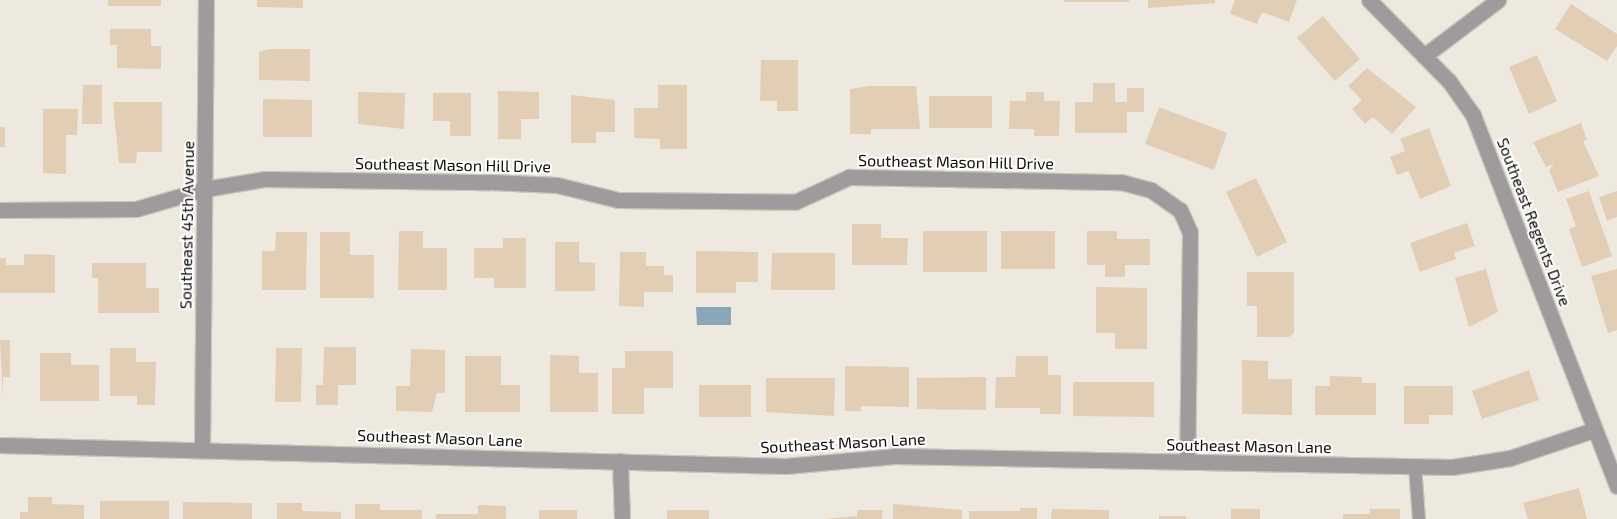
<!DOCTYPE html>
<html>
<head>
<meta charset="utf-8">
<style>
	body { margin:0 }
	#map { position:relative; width:1617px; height:519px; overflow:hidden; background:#ede9df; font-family:"Exo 2",sans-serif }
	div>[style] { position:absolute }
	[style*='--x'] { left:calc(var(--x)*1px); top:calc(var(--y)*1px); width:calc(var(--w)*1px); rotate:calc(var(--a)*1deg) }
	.water>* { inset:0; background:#8aa7b9 }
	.building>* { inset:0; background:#e2ceb4 }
	.roads { filter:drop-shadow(1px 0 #c9c6bd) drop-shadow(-1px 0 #c9c6bd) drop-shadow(0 1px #c9c6bd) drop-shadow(0 -1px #c9c6bd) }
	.lane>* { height:12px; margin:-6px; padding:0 6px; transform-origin:6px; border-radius:6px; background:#9f9a9b }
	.street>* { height:15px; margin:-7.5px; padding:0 7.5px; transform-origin:7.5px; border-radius:7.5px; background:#9f9a9b }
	span { translate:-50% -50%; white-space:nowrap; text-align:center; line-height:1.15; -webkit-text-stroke:4px #fff; paint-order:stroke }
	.street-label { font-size:16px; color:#0f0e0a }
</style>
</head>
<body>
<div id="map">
	<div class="water">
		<div style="clip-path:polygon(696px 307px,731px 307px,731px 325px,697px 325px)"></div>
	</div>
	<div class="building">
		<div style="clip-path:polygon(108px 0,161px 0,161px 6px,108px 6px)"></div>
		<div style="clip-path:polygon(257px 0,303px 0,303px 8px,257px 7px)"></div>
		<div style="clip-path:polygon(1064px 0,1129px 0,1129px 2px,1064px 2px)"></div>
		<div style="clip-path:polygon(1148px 0,1215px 0,1215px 3px,1148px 8px)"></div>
		<div style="clip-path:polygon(1235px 0,1297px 0,1289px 22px,1262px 12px,1257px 24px,1230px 14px)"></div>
		<div style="clip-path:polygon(1571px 4px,1617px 34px,1617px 46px,1607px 61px,1555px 29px)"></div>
		<div style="clip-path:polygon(1323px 16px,1360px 59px,1335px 81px,1297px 38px)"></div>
		<div style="clip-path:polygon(110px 29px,151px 29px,151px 46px,161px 46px,161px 69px,117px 68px,117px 45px,110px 45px)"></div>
		<div style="clip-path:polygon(269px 49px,310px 49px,310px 81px,259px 80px,259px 52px)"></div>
		<div style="clip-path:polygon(1537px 55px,1557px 101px,1529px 114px,1509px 67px)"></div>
		<div style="clip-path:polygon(761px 60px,798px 60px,798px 111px,777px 111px,777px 101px,760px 101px)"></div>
		<div style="clip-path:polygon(1367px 68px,1416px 107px,1392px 134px,1373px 117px,1365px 124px,1352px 109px,1362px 100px,1348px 86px)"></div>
		<div style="clip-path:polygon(1093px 83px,1115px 83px,1115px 102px,1127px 102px,1127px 88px,1144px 88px,1144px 112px,1127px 112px,1127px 133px,1075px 133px,1075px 102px,1093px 102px)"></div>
		<div style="clip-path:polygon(83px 85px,102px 85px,102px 124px,82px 124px)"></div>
		<div style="clip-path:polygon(658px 85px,687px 85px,687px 149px,660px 149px,660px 139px,634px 138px,634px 108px,658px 108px)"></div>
		<div style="clip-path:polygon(869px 86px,916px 86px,920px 129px,871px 129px,871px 134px,850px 134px,850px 89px)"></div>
		<div style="clip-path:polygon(498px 91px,539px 92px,539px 119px,521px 119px,521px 139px,498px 139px)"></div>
		<div style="clip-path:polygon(358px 92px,405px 93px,404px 129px,358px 124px)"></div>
		<div style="clip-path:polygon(1026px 92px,1044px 92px,1044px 101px,1060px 101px,1059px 136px,1034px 136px,1034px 129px,1009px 129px,1010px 101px,1026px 101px)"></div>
		<div style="clip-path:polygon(433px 93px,471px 93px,471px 136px,450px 136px,450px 121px,433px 121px)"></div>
		<div style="clip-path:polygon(571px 95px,615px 100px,615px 132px,596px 132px,596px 143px,571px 143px)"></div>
		<div style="clip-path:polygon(929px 96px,992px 96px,992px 128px,929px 128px)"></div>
		<div style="clip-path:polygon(263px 99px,312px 100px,312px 137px,263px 137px)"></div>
		<div style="clip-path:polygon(113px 102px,162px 102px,162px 152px,137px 152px,136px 163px,119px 163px)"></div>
		<div style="clip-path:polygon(1159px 107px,1227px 133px,1214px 170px,1145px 144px)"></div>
		<div style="clip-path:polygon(43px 109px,78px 109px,77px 135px,66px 135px,66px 174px,43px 173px)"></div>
		<div style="clip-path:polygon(1581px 123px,1587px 140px,1583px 141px,1599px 176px,1558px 192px,1549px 170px,1554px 164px,1546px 167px,1533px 142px)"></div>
		<div style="clip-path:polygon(0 127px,5px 127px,5px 147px,0 147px)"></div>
		<div style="clip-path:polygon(1429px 128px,1451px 186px,1420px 199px,1409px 171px,1397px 175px,1390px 157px,1405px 151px,1400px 139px)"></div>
		<div style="clip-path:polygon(1256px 178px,1287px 242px,1257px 257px,1226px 192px)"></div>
		<div style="clip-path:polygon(1589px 191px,1612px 256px,1582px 267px,1569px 229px,1576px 226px,1566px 199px)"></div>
		<div style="clip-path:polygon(1617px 191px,1617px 217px,1607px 221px,1599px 197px)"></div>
		<div style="clip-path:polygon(1467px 223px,1475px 246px,1454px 253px,1456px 259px,1420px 272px,1410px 243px)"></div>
		<div style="clip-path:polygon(852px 224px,881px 224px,881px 238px,908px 238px,907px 265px,852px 265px)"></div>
		<div style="clip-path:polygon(399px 231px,423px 231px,423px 248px,447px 248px,447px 290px,398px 290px)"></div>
		<div style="clip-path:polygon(923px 231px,987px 231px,987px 272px,923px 272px)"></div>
		<div style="clip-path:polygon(1001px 231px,1055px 231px,1055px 269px,1001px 269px)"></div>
		<div style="clip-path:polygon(1087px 231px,1117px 231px,1117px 239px,1150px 239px,1150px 265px,1125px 265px,1125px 277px,1105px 277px,1105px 265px,1087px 265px)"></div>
		<div style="clip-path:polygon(276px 232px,307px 232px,306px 290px,262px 290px,262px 251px,275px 251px)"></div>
		<div style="clip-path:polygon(320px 232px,350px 232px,350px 255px,374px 255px,374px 298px,320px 298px)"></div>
		<div style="clip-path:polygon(503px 238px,526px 238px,526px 288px,494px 288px,494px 278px,474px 278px,474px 248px,503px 248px)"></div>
		<div style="clip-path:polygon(555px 242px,579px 242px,579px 262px,595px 263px,595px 291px,555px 291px)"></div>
		<div style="clip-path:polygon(696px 251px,758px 252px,758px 282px,736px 282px,736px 293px,696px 293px)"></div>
		<div style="clip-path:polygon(620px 252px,646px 252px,646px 266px,664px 266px,664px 275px,673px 275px,673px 292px,644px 292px,644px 307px,619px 306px)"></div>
		<div style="clip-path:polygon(772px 253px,835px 253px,835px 290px,771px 290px)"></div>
		<div style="clip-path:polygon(24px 254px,55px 255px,55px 293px,0 293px,0 258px,6px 258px,6px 265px,24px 265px)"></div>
		<div style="clip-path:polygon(92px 263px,146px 263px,146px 288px,159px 288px,159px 313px,98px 313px,98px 278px,92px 278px)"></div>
		<div style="clip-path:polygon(1486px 269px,1498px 312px,1469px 327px,1455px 278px)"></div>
		<div style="clip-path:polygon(1617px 269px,1617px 330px,1608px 333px,1591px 276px)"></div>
		<div style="clip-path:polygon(1247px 272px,1294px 272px,1294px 333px,1289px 337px,1257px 337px,1257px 306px,1247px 306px)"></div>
		<div style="clip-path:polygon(1096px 287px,1147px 288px,1147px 349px,1115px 349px,1115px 333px,1096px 333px)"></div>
		<div style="clip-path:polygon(0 340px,10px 340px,10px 377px,3px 377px,3px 400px)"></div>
		<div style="clip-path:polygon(324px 347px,356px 347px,356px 385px,338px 385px,338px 405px,316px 405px,316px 385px,323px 385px)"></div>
		<div style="clip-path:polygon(110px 348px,136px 348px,136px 362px,156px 362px,155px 405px,137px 405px,137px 396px,110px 396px)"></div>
		<div style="clip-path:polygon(276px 348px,302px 348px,301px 402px,275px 402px)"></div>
		<div style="clip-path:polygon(411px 349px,445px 350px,445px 393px,437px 393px,432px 412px,396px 411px,396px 386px,410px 386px)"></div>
		<div style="clip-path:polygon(625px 351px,673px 351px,673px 388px,644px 388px,644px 414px,612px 414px,612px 368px,625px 368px)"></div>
		<div style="clip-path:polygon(40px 353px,71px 353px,71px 365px,99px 365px,99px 401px,40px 401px)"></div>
		<div style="clip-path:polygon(550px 355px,579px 356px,579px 373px,598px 373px,598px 412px,550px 412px)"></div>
		<div style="clip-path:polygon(465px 356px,501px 356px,501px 385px,520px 385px,520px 412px,465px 412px)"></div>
		<div style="clip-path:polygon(1016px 356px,1048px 356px,1048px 375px,1061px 375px,1061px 414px,1040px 414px,1040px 408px,995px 408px,996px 377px,1015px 377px)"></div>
		<div style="clip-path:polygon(1242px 360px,1268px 361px,1268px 379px,1292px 379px,1292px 415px,1242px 414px)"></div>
		<div style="clip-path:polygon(845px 366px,909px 367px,909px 407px,861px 406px,861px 411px,845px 411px)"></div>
		<div style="clip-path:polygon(1529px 370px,1539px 400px,1482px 419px,1472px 391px)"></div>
		<div style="clip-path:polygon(1330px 376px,1362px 377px,1362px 383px,1376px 383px,1376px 415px,1315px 415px,1315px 386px,1330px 386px)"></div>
		<div style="clip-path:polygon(986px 377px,986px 410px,917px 409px,917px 378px)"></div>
		<div style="clip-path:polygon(766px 378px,835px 378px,834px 416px,766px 412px)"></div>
		<div style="clip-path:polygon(1073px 382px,1154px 382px,1154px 417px,1073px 416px)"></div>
		<div style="clip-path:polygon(699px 385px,751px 385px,751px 417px,699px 417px)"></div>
		<div style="clip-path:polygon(1404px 386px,1453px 386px,1453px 415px,1429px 415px,1429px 424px,1404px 424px)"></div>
		<div style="clip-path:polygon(1579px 488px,1587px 519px,1528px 519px,1523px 503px)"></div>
		<div style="clip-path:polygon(28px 497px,52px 497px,52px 504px,84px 505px,84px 519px,20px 519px,20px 512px,28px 512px)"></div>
		<div style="clip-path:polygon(100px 501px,169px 501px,169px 519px,100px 519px)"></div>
		<div style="clip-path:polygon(183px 502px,252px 503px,252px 519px,183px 519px)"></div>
		<div style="clip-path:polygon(277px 503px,302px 503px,302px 511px,341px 512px,341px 519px,277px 519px)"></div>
		<div style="clip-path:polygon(355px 504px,380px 504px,380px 510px,422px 510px,422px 519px,355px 519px)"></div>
		<div style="clip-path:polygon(893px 504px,962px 510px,962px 519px,893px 519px)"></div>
		<div style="clip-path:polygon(478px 505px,506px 506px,506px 519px,436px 519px,436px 514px,478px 514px)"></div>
		<div style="clip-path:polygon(1020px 508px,1037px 508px,1037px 519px,969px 519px,969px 511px,1020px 511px)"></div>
		<div style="clip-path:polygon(1052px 509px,1109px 510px,1109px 519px,1051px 519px)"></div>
		<div style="clip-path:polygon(1231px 509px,1260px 509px,1260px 519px,1231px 519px)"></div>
		<div style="clip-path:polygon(1370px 509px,1400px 509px,1400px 519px,1343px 519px,1343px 514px,1370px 514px)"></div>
		<div style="clip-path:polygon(539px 510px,577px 510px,577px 519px,539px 519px)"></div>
		<div style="clip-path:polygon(667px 510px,709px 510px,709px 519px,667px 519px)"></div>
		<div style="clip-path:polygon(857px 510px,883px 510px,882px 519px,823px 519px,857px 516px)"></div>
		<div style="clip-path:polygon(1159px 516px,1186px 516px,1186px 519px,1159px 519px)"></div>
	</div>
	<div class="roads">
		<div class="lane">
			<div style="--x:1415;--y:466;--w:53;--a:85.7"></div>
		</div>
		<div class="street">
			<div style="--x:1369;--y:0;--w:114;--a:45.4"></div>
			<div style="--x:1449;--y:81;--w:42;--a:54.8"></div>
			<div style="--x:1473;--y:115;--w:398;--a:68.8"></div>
			<div style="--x:1424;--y:56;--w:93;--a:-37.1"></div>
			<div style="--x:0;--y:210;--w:136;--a:-0.4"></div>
			<div style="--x:136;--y:209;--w:72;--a:-16.2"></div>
			<div style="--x:205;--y:189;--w:61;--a:-9.5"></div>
			<div style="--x:265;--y:179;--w:225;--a:0.8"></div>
			<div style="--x:490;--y:182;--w:67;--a:2.6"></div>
			<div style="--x:557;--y:185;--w:63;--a:13.8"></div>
			<div style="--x:618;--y:200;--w:177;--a:0.6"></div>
			<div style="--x:795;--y:202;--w:60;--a:-24.8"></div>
			<div style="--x:849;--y:177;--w:272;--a:1.1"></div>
			<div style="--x:1121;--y:182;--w:31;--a:15"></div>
			<div style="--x:1151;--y:190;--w:35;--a:35"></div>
			<div style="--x:1180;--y:210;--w:24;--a:66"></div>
			<div style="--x:1190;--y:232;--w:230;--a:90.7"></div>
			<div style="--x:0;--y:445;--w:786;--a:1.53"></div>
			<div style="--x:786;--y:466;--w:109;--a:-5.2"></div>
			<div style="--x:895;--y:456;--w:557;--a:1.13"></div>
			<div style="--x:1452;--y:467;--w:59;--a:-8.8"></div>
			<div style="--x:1510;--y:458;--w:88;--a:-18.6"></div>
			<div style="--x:202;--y:450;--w:450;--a:-89.5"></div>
			<div style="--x:620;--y:461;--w:58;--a:88"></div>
		</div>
	</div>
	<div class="street-label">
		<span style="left:956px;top:162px;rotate:1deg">Southeast Mason Hill Drive</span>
		<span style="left:453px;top:165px;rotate:1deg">Southeast Mason Hill Drive</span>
		<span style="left:1534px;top:222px;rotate:69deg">Southeast Regents Drive</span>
		<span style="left:187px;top:225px;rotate:-89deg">Southeast 45th Avenue</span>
		<span style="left:440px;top:438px;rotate:2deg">Southeast Mason Lane</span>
		<span style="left:843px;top:443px;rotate:-3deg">Southeast Mason Lane</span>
		<span style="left:1249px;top:446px;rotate:1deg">Southeast Mason Lane</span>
	</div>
</div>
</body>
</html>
